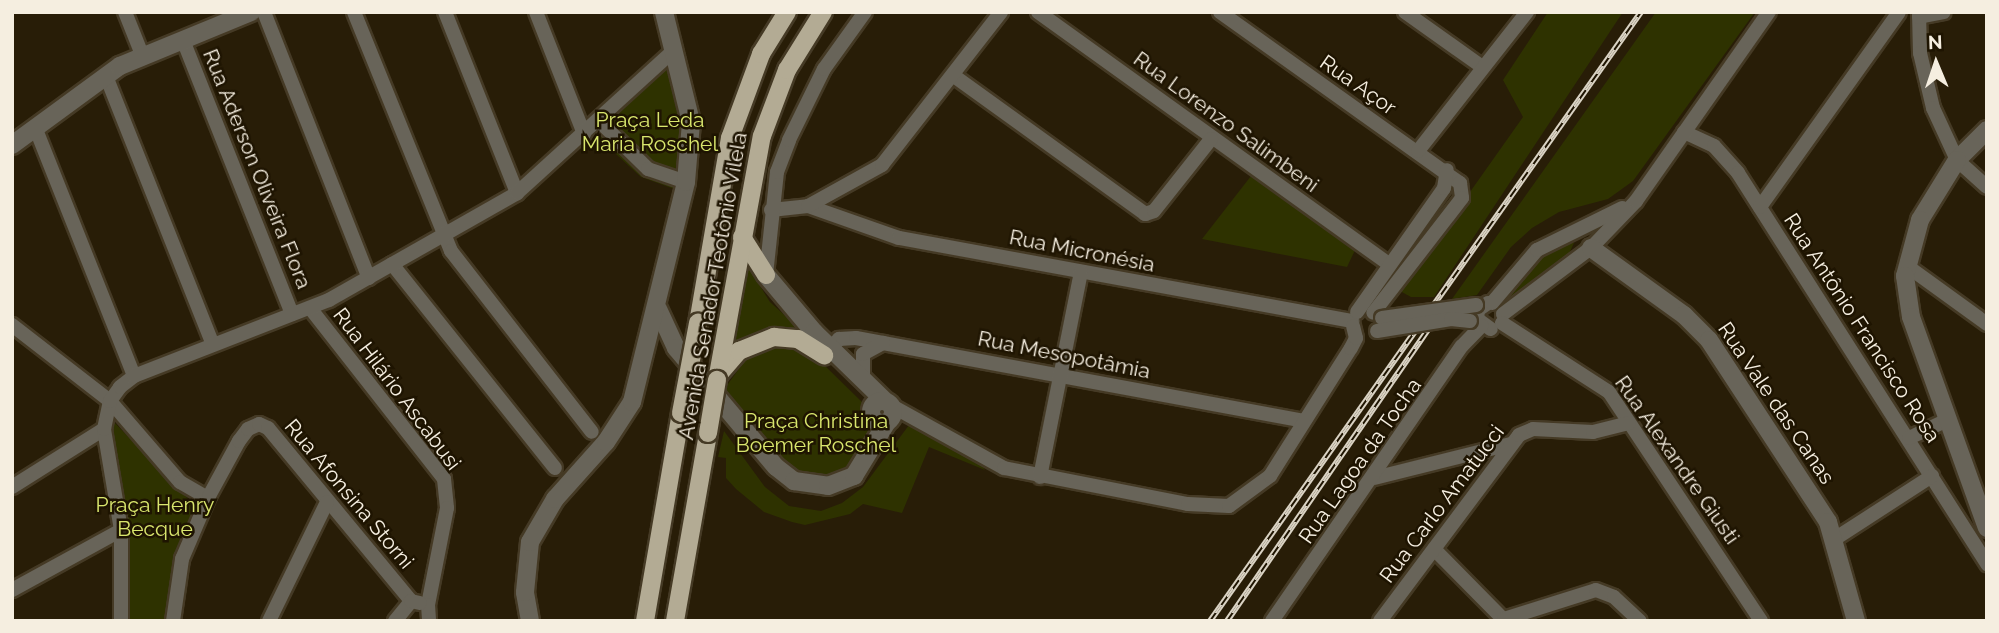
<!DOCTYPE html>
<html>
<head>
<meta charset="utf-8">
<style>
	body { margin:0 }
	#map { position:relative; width:1999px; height:633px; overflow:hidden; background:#281d07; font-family:Raleway,sans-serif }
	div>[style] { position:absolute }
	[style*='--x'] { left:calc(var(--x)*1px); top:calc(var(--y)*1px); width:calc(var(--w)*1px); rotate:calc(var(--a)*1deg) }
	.green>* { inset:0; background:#2e3200 }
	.roads { filter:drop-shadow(2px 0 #453a25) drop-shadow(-2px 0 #453a25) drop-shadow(0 2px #453a25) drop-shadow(0 -2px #453a25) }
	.minor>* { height:14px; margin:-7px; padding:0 7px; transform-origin:7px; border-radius:7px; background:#686459 }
	.tertiary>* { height:18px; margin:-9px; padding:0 9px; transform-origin:9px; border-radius:9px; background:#686459 }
	.tertiary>.ring { margin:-9px; padding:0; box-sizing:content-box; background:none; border:18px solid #686459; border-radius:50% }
	.primary>* { height:18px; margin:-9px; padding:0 9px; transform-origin:9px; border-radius:9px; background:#b3ab94 }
	.rail>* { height:6px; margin-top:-3px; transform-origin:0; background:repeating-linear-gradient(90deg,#1e1401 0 10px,#dad3c4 0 20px); box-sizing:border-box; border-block:2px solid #dad3c4 }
	.bridges { filter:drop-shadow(2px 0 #453a25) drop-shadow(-2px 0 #453a25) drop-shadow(0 2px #453a25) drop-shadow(0 -2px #453a25) }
	.minor-bridge>* { height:14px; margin:-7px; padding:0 7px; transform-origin:7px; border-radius:7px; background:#686459 }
	.primary-bridge>* { height:18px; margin:-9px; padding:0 9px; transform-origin:9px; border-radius:9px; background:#b3ab94 }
	span { translate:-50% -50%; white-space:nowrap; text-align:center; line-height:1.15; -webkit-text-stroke:5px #1e1401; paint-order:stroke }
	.street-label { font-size:21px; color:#f5eee0 }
	.park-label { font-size:21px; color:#d9e66d }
	.frame { position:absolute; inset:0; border:14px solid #f5eee0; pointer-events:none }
	.north { position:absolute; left:1901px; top:28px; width:70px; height:70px; -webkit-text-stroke:5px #1e1401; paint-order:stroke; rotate:358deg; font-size:19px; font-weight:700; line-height:28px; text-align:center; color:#f5eee0 }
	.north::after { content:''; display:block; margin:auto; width:24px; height:32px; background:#f5eee0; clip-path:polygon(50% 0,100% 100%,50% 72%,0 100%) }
</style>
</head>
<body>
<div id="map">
	<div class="green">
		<div style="clip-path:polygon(1548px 12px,1623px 12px,1434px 297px,1411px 297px,1400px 291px,1523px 117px,1503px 80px)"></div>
		<div style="clip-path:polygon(1656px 12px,1755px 12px,1633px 181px,1608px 199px,1559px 212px,1532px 228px,1511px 247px,1477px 295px,1452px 299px)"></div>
		<div style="clip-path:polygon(672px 58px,688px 121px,680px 191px,641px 177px,592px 132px)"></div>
		<div style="clip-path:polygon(1251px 176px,1357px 246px,1347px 267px,1202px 239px)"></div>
		<div style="clip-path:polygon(1574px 243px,1565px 262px,1511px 301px,1507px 299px,1515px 280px,1543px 255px,1559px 244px)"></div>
		<div style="clip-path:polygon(747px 265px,770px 302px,822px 349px,801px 338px,731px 347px)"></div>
		<div style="clip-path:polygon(778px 345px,791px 345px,817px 358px,865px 405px,871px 443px,858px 472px,805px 491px,720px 395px,751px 352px)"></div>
		<div style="clip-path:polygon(112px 420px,195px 506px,175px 555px,166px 621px,125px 621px)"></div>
		<div style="clip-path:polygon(912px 421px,979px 461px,985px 470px,929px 447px,902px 513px,863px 504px,850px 514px,805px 525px,792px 522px,764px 512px,736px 489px,726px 478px,726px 458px,718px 457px,724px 431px,765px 487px,789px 506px,821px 511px,842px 503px,863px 487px)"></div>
	</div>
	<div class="roads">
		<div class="minor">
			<div style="--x:125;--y:12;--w:48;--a:68.2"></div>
			<div style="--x:264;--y:12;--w:286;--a:68.5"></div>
			<div style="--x:354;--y:12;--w:258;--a:67.9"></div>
			<div style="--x:451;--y:251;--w:229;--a:52.1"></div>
			<div style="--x:445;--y:12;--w:195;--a:68.3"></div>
			<div style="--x:536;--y:12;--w:131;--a:68.5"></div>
			<div style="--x:1038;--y:12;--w:433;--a:35.7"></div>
			<div style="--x:1220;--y:12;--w:295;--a:35.5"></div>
			<div style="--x:1460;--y:183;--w:15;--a:82"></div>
			<div style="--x:1462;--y:198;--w:145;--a:127.7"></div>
			<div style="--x:1405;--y:12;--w:93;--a:35.4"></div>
			<div style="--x:1919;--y:12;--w:41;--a:88.6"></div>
			<div style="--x:1920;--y:53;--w:57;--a:76.7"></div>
			<div style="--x:1933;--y:108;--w:57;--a:65.2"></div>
			<div style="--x:1957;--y:160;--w:40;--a:42"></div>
			<div style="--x:1919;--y:17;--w:25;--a:-11"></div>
			<div style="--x:183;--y:40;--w:295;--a:68.3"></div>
			<div style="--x:106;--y:76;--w:289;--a:68.3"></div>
			<div style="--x:954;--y:76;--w:236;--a:35.8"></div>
			<div style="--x:1145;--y:214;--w:9;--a:-18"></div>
			<div style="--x:1154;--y:211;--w:92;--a:-51.6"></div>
			<div style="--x:599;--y:121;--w:69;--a:44.4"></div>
			<div style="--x:648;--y:169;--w:40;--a:18.9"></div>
			<div style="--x:35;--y:127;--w:268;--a:68.3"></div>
			<div style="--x:1684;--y:132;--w:33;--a:25"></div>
			<div style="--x:1714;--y:146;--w:36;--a:48"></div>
			<div style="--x:1738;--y:173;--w:464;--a:57.5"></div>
			<div style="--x:1418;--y:151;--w:177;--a:-51.9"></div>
			<div style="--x:808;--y:206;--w:96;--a:19.4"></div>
			<div style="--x:899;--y:238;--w:461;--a:10.4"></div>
			<div style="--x:1760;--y:207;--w:239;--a:-54.5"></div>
			<div style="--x:771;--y:210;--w:37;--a:-6"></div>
			<div style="--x:808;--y:206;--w:85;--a:-29"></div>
			<div style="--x:882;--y:165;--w:194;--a:-52.1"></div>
			<div style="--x:392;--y:264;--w:261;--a:51.4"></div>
			<div style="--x:1907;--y:266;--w:99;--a:35.9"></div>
			<div style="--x:766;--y:275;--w:104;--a:-83.9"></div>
			<div style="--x:777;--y:172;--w:34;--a:-69"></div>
			<div style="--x:789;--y:140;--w:79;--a:-63.8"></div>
			<div style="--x:824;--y:69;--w:70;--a:-54.3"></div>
			<div style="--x:1488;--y:303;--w:12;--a:145"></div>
			<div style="--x:1478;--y:310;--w:9;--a:96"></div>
			<div style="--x:1477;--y:319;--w:17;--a:36"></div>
			<div style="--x:1492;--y:303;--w:70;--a:-49.7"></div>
			<div style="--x:1537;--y:250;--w:95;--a:-26.3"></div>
			<div style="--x:310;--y:308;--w:217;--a:51.9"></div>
			<div style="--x:444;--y:479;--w:29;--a:84"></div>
			<div style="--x:447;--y:508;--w:99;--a:101.1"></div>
			<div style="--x:428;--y:605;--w:16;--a:86"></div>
			<div style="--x:1357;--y:312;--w:151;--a:-54.9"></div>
			<div style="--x:1444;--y:188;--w:18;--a:-81"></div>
			<div style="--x:1503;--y:314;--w:110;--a:-36.9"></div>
			<div style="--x:1591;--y:248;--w:65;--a:-46.2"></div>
			<div style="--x:1636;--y:201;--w:231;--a:-54.9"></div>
			<div style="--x:1502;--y:323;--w:127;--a:32.8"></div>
			<div style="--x:1609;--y:392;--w:275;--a:56.4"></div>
			<div style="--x:12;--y:325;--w:124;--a:37.8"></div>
			<div style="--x:110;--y:401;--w:107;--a:49.2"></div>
			<div style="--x:180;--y:482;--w:32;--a:30"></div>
			<div style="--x:825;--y:354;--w:21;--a:-47"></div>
			<div style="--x:839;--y:339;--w:17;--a:-3"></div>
			<div style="--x:856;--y:338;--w:454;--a:10.5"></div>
			<div style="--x:863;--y:378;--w:24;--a:-90"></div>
			<div style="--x:863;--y:354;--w:23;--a:-29"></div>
			<div style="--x:892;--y:406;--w:128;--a:29"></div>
			<div style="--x:1004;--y:468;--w:187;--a:11.1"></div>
			<div style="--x:1188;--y:504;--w:41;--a:2.8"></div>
			<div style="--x:1229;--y:506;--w:51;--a:-36.2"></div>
			<div style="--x:1270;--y:476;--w:151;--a:-57.7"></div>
			<div style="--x:1351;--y:348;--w:11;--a:-63"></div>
			<div style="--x:1356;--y:338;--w:12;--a:-104"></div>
			<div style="--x:1909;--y:438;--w:42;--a:-25.3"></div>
			<div style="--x:1040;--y:477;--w:209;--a:-78.7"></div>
			<div style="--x:1374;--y:478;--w:140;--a:-14"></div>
			<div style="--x:12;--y:487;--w:109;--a:-32.2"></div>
			<div style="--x:1833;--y:540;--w:118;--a:-32.9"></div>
			<div style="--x:1434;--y:549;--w:101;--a:45.4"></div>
			<div style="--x:12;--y:590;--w:124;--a:-28.8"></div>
			<div style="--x:1504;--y:619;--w:96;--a:-17.5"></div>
			<div style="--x:1596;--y:590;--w:19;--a:21"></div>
			<div style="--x:1614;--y:597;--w:35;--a:43"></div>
			<div style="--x:121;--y:621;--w:91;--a:-90"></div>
			<div style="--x:121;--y:530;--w:102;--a:-99.6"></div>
			<div style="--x:104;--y:429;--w:29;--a:-78"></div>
			<div style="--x:110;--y:401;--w:17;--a:-54"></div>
			<div style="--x:120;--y:387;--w:18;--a:-38"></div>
			<div style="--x:134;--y:376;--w:209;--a:-21.3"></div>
			<div style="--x:329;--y:300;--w:216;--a:-29.6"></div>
			<div style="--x:517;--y:193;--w:212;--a:-42.3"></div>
			<div style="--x:173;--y:621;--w:63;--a:-81.7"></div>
			<div style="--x:182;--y:559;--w:69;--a:-66.8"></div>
			<div style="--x:209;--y:496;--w:63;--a:-61.4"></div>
			<div style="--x:239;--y:441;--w:15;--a:-53"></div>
			<div style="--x:248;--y:429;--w:12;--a:-24"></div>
			<div style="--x:259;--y:424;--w:10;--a:24"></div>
			<div style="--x:268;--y:428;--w:224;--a:50.4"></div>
			<div style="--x:269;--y:621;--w:132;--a:-64"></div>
			<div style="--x:395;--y:621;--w:26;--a:-51"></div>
			<div style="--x:411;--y:601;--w:9;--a:13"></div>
			<div style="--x:1272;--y:621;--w:334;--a:-55.4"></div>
			<div style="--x:1462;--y:346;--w:28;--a:-46"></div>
			<div style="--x:1380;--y:621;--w:232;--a:-53.2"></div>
			<div style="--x:1519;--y:435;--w:15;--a:-23"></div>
			<div style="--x:1533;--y:429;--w:60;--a:2.9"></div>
			<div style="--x:1593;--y:432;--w:37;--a:-14"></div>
		</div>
		<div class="tertiary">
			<div style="--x:1987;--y:130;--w:42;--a:135"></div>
			<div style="--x:1957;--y:160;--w:70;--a:121.7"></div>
			<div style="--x:1920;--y:220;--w:58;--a:105"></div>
			<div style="--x:1905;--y:276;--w:41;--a:81.7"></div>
			<div style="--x:1911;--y:317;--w:224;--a:70.2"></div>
			<div style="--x:12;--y:145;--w:134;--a:-36.2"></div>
			<div style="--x:120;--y:66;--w:142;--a:-22.4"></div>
			<div style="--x:1591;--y:248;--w:115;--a:35.8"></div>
			<div style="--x:1684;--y:315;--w:35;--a:45"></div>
			<div style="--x:1709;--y:340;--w:217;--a:56.8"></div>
			<div style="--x:1828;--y:522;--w:103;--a:74.2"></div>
			<div style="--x:766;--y:275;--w:75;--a:49.9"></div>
			<div style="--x:814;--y:332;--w:99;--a:44.2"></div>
			<div style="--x:658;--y:309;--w:43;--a:65.2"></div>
			<div style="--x:676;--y:348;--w:155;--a:50"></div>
			<div style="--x:776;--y:467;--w:23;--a:38"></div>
			<div style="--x:794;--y:481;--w:34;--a:8"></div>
			<div style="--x:828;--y:486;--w:28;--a:-21"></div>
			<div style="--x:854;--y:476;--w:63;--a:-58.6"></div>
			<div class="ring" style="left:871px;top:401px;width:4px;height:4px"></div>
			<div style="--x:530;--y:621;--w:29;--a:-100"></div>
			<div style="--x:525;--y:592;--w:50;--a:-84.3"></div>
			<div style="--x:530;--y:542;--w:50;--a:-59.8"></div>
			<div style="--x:555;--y:499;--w:76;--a:-48.2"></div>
			<div style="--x:606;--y:442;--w:48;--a:-57"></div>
			<div style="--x:632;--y:402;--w:227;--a:-76.2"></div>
			<div style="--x:686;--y:182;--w:60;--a:-85.2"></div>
			<div style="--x:691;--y:122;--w:113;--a:-103.8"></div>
		</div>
		<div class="primary">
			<div style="--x:742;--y:237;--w:45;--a:57.7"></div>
			<div style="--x:698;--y:323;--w:188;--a:-80.2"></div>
			<div style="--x:730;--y:138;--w:90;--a:-69.7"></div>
			<div style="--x:761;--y:54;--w:49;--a:-58.2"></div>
			<div style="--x:718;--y:375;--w:32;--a:-49"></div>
			<div style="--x:739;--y:351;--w:38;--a:-22"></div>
			<div style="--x:774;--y:337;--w:24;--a:5"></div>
			<div style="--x:798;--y:339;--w:31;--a:32"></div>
			<div style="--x:717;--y:380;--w:248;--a:-79.6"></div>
			<div style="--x:762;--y:136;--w:71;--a:-69.3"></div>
			<div style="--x:787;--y:70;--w:68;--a:-58.2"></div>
			<div style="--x:645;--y:621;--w:211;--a:-80.2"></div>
			<div style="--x:675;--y:621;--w:191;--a:-80"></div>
		</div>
	</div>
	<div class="rail">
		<div style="--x:1210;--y:621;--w:746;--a:-54.71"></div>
		<div style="--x:1227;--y:621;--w:369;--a:-55.4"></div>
	</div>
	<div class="bridges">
		<div class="minor-bridge">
			<div style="--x:1382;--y:318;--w:95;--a:-7.9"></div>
			<div style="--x:1377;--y:331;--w:75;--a:-9.2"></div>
			<div style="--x:1451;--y:319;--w:19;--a:6"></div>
		</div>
		<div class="primary-bridge">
			<div style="--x:681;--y:413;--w:92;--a:-79.3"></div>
			<div style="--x:708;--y:433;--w:54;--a:-80.4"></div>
		</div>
	</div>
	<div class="street-label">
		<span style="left:1358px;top:85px;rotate:35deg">Rua Açor</span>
		<span style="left:1226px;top:122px;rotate:36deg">Rua Lorenzo Salimbeni</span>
		<span style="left:257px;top:169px;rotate:68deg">Rua Aderson Oliveira Flora</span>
		<span style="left:1082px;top:251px;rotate:11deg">Rua Micronésia</span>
		<span style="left:713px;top:286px;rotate:-80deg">Avenida Senador Teotônio Vilela</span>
		<span style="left:1862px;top:328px;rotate:57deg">Rua Antônio Francisco Rosa</span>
		<span style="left:1064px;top:355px;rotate:11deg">Rua Mesopotâmia</span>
		<span style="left:397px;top:389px;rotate:53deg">Rua Hilário Ascabusi</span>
		<span style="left:1776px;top:403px;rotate:56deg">Rua Vale das Canas</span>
		<span style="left:1677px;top:460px;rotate:55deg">Rua Alexandre Giusti</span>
		<span style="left:1360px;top:461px;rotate:-55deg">Rua Lagoa da Tocha</span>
		<span style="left:349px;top:494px;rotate:50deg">Rua Afonsina Storni</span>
		<span style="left:1442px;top:504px;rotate:-53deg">Rua Carlo Amatucci</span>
	</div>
	<div class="park-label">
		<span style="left:650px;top:132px">Praça Leda<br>Maria Roschel</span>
		<span style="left:816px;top:433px">Praça Christina<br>Boemer Roschel</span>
		<span style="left:155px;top:517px">Praça Henry<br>Becque</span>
	</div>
	<div class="frame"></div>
	<div class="north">N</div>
</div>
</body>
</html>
